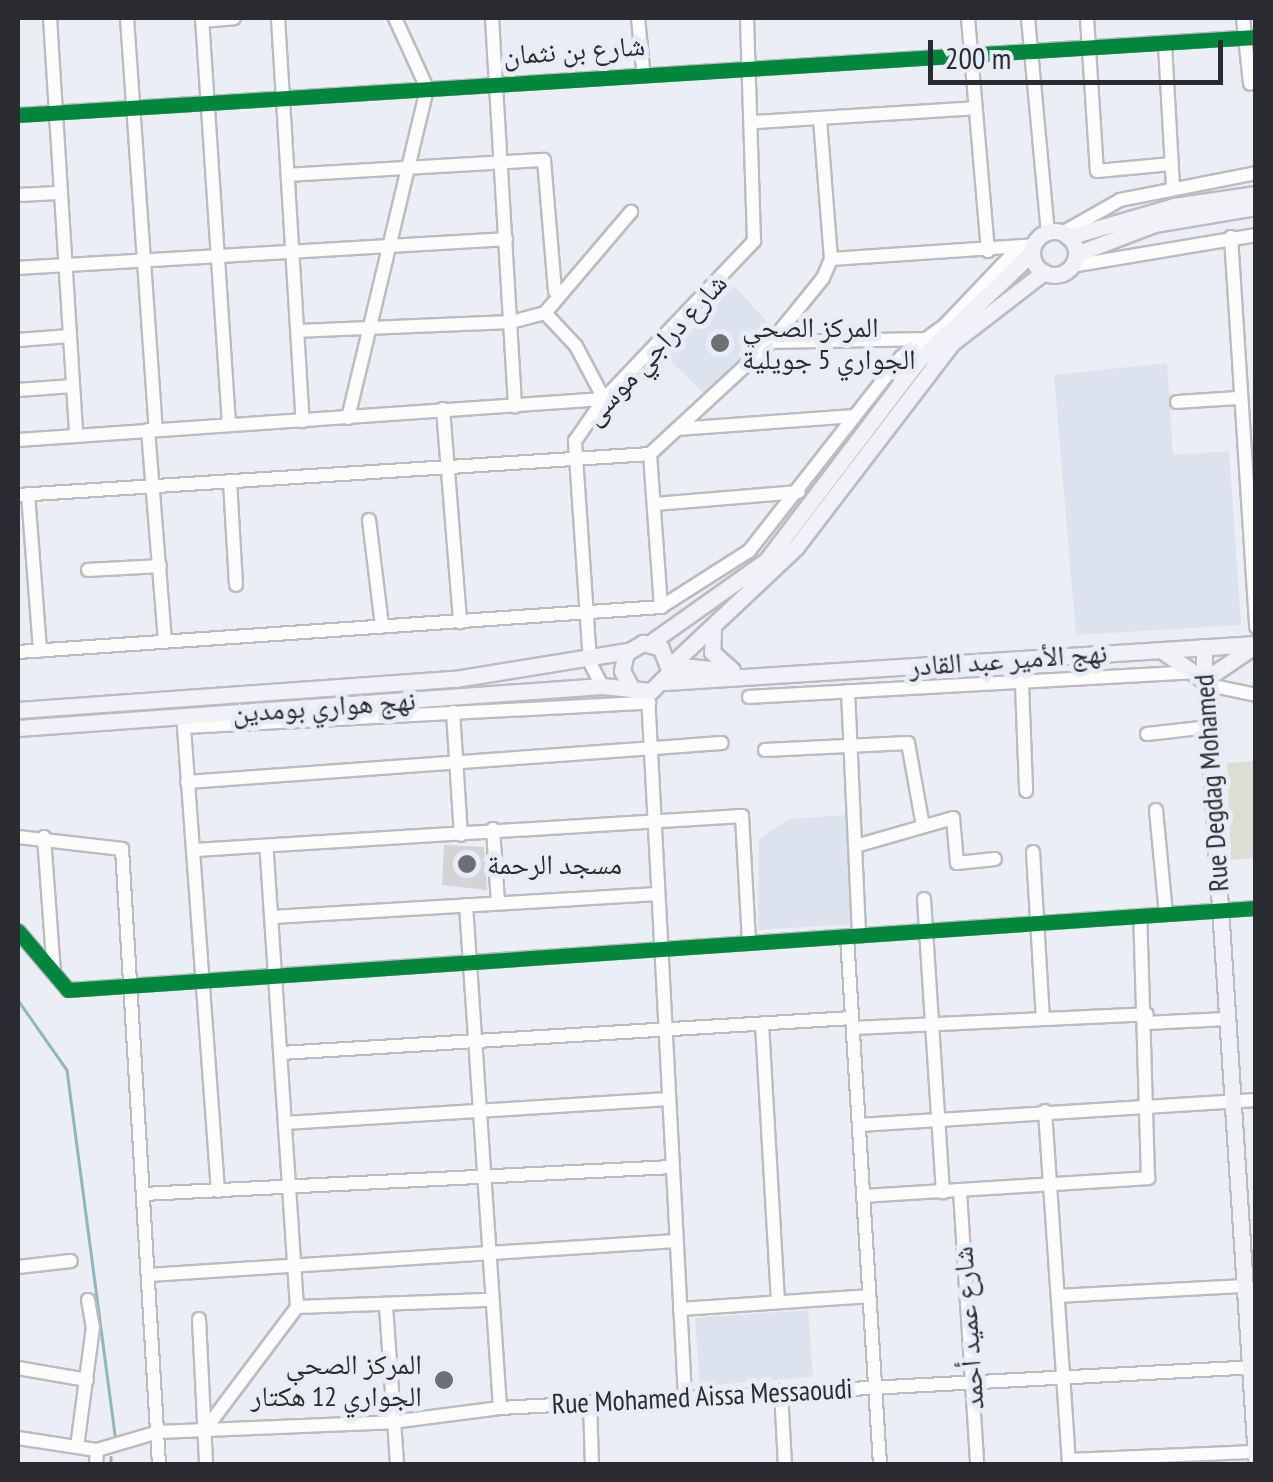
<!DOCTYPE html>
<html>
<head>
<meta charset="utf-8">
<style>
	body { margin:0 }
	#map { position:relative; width:1273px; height:1482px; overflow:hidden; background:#ebeef4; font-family:"PT Sans Narrow","Noto Naskh Arabic",sans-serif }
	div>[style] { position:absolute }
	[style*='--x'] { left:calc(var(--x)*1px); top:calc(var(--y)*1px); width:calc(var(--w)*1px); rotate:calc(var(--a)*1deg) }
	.built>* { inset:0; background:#dce2ee }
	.green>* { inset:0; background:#dadfd2 }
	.stream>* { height:2.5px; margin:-1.25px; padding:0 1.25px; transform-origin:1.25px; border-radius:1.25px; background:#8fb7bb }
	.building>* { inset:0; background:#d4d4d6 }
	.roads { filter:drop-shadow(2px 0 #babcc1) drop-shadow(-2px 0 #babcc1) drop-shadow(0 2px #babcc1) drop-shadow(0 -2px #babcc1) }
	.minor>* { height:12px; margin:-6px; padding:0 6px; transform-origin:6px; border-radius:6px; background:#fcfcfd }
	.major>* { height:15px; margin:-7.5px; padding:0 7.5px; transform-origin:7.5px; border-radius:7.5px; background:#f1f2f7 }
	.major>.ring { margin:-7.5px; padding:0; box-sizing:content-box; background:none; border:15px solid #f1f2f7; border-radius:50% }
	.cycleway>* { height:15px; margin:-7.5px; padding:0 7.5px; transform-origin:7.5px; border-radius:7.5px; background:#00873e }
	.dots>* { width:28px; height:28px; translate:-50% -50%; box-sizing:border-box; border:5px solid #e7edf8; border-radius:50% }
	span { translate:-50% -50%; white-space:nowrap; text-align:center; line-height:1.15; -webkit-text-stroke:10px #e7edf8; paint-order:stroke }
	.street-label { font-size:28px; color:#292b2f }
	.poi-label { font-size:28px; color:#292b2f }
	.left { translate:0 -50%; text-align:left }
	.right { translate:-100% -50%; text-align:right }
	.frame { position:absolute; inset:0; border:20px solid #292b2f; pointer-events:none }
	.scale { position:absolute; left:928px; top:40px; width:295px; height:45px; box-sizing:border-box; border:5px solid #292b2f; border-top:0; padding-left:12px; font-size:30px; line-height:35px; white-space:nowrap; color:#292b2f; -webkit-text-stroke:8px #e7edf8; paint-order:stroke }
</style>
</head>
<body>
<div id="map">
	<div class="built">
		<div style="clip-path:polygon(734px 286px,774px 329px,707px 396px,666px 357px)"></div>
		<div style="clip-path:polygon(1167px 363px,1173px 455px,1229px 451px,1241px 625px,1076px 635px,1054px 375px)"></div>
		<div style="clip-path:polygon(847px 815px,855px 924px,758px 930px,759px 839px,789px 819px)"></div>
		<div style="clip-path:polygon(808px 1310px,813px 1377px,700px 1386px,695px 1318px)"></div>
	</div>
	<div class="green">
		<div style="clip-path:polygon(1255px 761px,1255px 858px,1231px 860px,1227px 763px)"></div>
	</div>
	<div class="stream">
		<div style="--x:18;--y:1000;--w:85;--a:55"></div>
		<div style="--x:67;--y:1070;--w:369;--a:82.5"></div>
		<div style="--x:111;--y:1457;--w:7;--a:90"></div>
	</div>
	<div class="building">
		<div style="clip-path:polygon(444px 845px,484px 847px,487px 890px,442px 885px)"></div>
	</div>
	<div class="roads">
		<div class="minor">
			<div style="--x:50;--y:18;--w:419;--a:86.4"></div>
			<div style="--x:127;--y:18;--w:412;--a:86"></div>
			<div style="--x:202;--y:18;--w:407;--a:86.2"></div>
			<div style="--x:278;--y:18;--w:404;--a:86.5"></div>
			<div style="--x:492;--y:18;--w:389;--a:86.6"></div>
			<div style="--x:638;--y:18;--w:51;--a:84.4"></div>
			<div style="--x:968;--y:18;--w:234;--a:85.1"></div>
			<div style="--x:1028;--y:18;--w:215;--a:84.7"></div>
			<div style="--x:1087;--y:18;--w:153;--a:86.3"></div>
			<div style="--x:1097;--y:171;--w:75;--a:-5.3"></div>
			<div style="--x:1243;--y:18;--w:66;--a:83.9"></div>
			<div style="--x:202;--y:21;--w:32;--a:-5"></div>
			<div style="--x:1165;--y:44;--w:141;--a:86.8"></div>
			<div style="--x:18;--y:115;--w:1240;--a:-3.61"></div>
			<div style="--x:755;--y:122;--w:220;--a:-3.6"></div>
			<div style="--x:288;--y:175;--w:256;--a:-3.4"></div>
			<div style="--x:544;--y:160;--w:132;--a:85.2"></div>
			<div style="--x:18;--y:195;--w:40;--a:-2.9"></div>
			<div style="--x:1062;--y:233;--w:67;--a:-29.6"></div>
			<div style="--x:1120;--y:200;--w:139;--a:-11.2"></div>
			<div style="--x:1231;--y:237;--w:391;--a:86.3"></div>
			<div style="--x:831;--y:259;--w:203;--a:-3.9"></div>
			<div style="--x:1071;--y:266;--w:188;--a:-9.5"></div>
			<div style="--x:18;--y:268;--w:489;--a:-3.4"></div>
			<div style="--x:545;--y:313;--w:133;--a:-49.6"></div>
			<div style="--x:18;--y:340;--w:52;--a:-4.4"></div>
			<div style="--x:771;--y:342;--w:152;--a:-1.1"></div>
			<div style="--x:18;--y:390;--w:55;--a:-4.2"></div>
			<div style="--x:1177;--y:402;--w:62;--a:-3.7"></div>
			<div style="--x:443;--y:409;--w:214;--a:85.4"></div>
			<div style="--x:348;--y:418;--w:339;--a:-76.5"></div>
			<div style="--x:427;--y:88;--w:77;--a:-114.6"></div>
			<div style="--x:677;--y:429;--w:178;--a:-4.2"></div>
			<div style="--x:148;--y:430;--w:212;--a:85.4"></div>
			<div style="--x:18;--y:440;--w:587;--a:-4"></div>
			<div style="--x:604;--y:399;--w:60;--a:-117.8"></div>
			<div style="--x:576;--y:346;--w:45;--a:-133.2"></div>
			<div style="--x:545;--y:313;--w:35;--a:165"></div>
			<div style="--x:511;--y:322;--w:212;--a:177.6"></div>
			<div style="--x:650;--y:454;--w:153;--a:85.9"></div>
			<div style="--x:230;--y:481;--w:104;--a:86.7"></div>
			<div style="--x:28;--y:494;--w:157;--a:85.6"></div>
			<div style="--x:18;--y:495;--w:633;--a:-3.71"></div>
			<div style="--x:650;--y:454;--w:165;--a:-42.8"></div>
			<div style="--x:771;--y:342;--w:82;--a:-50.9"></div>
			<div style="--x:823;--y:278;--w:21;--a:-67"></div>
			<div style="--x:831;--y:259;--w:141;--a:-94.5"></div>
			<div style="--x:655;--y:504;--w:144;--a:-4.8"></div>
			<div style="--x:369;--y:520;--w:107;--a:83"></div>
			<div style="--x:88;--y:570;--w:72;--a:-3.2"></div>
			<div style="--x:18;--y:652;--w:645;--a:-4"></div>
			<div style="--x:661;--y:607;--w:104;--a:-32.5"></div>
			<div style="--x:749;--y:551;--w:246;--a:-51.9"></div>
			<div style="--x:901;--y:357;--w:54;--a:-36"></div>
			<div style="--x:945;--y:325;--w:105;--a:-46.5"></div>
			<div style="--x:1021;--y:658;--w:133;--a:87.8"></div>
			<div style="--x:1204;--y:684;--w:53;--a:11.9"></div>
			<div style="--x:602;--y:686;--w:27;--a:-117"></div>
			<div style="--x:590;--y:662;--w:222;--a:-93.9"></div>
			<div style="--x:575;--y:441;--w:51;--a:-55.4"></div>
			<div style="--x:604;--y:399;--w:218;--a:-46.5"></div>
			<div style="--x:754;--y:241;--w:223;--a:-91.8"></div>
			<div style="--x:848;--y:691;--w:245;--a:87.4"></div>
			<div style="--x:648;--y:695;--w:703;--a:86.98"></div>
			<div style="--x:749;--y:697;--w:447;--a:-3.2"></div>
			<div style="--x:453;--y:712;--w:123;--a:86.3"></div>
			<div style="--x:1147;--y:734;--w:61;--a:-6.5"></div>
			<div style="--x:765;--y:750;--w:143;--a:-2.8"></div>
			<div style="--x:908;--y:743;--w:79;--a:79.8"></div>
			<div style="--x:187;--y:782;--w:536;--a:-4.17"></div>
			<div style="--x:1156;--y:810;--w:104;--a:84.5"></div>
			<div style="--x:493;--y:829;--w:74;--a:86.1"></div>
			<div style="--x:18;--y:837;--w:105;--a:6.6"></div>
			<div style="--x:122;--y:849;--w:616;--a:86.56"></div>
			<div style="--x:44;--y:837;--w:136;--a:85.8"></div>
			<div style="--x:859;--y:845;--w:98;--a:-16"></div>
			<div style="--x:953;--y:818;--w:45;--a:84.9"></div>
			<div style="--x:957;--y:863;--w:38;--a:-6"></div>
			<div style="--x:195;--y:850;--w:548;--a:-3.56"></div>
			<div style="--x:742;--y:816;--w:127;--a:86.8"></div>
			<div style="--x:1033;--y:852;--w:167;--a:86.6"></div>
			<div style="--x:924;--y:899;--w:294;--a:86.3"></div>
			<div style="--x:466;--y:905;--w:504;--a:86.13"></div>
			<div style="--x:272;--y:917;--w:386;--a:-3.4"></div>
			<div style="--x:18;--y:931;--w:77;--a:49.7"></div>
			<div style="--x:68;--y:990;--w:1191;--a:-3.95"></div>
			<div style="--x:847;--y:937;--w:528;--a:86.42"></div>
			<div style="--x:1146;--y:1023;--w:81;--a:-2.8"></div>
			<div style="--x:762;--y:1024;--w:278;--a:86.7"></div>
			<div style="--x:853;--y:1028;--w:294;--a:-2.7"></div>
			<div style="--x:281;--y:1053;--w:572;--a:-3.51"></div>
			<div style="--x:1045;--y:1111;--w:354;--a:86.1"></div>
			<div style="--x:285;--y:1123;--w:384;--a:-3.6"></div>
			<div style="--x:859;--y:1125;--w:398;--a:-3.6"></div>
			<div style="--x:218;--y:1191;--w:465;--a:-94.2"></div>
			<div style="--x:184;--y:727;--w:466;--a:-3"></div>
			<div style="--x:960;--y:1191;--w:274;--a:86.4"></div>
			<div style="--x:143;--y:1194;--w:530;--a:-2.92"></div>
			<div style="--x:863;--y:1196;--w:286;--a:-3.6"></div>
			<div style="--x:1148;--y:1178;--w:262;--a:-91.7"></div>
			<div style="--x:18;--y:1267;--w:53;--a:-6.5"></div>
			<div style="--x:148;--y:1275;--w:529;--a:-3.68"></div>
			<div style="--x:1058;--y:1296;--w:186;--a:-3.1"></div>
			<div style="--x:88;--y:1300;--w:27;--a:80"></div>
			<div style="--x:93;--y:1327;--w:121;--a:97.6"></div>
			<div style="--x:77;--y:1447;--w:20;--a:9"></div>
			<div style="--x:97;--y:1450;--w:14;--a:94"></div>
			<div style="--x:386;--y:1306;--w:158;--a:86"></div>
			<div style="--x:297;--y:1307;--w:195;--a:-2.1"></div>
			<div style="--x:680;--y:1309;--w:189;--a:-3.9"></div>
			<div style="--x:199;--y:1319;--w:145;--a:87.2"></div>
			<div style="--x:18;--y:1368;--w:70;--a:9.9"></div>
			<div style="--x:781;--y:1391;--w:73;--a:86.9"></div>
			<div style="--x:590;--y:1402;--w:62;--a:88.2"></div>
			<div style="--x:204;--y:1431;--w:155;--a:-53.1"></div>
			<div style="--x:297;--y:1307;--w:462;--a:-93.8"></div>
			<div style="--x:18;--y:1438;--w:60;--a:8.7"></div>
			<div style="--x:97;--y:1450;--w:64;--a:-16.4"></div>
			<div style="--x:158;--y:1432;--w:234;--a:-2.4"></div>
			<div style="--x:392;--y:1422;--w:109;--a:-7.4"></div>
			<div style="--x:500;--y:1408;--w:757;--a:-3.1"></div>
			<div style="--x:1069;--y:1460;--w:186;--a:-2.5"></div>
		</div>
		<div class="major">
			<div class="ring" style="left:1032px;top:231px;width:29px;height:29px"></div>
			<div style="--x:1068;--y:237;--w:110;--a:-16.3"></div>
			<div style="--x:1174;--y:206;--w:83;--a:-8.3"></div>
			<div style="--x:1076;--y:254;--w:84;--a:-21"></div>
			<div style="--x:1154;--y:224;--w:103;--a:-9.5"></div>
			<div style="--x:713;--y:629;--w:23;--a:92"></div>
			<div style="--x:712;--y:652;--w:27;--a:42"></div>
			<div style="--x:650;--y:643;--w:142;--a:-35.3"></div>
			<div style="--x:766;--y:561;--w:251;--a:-52.8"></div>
			<div style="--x:918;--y:361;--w:157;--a:-43.5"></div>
			<div style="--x:1203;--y:647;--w:813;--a:86.26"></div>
			<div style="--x:1161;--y:650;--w:52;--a:34.9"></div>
			<div style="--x:1204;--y:680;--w:63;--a:-33.9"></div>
			<div style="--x:671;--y:665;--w:172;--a:-43.3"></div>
			<div style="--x:796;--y:547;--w:257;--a:-52.6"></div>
			<div style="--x:952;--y:343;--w:116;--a:-37.7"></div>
			<div style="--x:671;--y:665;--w:50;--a:5.7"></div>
			<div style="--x:666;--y:682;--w:591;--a:-3.69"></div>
			<div style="--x:18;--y:710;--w:438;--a:-4.1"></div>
			<div style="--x:455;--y:679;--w:175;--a:-9.2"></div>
			<div style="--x:18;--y:728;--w:586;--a:-4.11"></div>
			<div style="--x:602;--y:686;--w:49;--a:5.8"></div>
			<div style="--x:651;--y:691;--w:27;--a:-45"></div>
			<div style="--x:670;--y:672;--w:26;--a:-111"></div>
			<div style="--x:661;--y:648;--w:19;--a:-164"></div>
			<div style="--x:643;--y:643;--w:20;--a:150"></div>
			<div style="--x:626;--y:653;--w:18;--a:103"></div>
			<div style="--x:622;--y:671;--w:18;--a:61"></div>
		</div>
	</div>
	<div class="cycleway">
		<div style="--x:18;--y:115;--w:1240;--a:-3.61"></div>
		<div style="--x:18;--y:931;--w:77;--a:49.7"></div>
		<div style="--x:68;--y:990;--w:1191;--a:-3.95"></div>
	</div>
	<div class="dots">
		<div style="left:720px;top:343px;background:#6d6f74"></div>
		<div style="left:467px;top:864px;background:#6d6f74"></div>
		<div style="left:444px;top:1380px;background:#6d6f74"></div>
	</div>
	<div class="street-label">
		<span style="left:574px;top:50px;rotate:-4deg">شارع بن نثمان</span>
		<span style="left:655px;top:349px;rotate:-47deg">شارع دراجي موسى</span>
		<span style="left:1008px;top:659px;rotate:-4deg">نهج الأمير عبد القادر</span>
		<span style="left:324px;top:706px;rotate:-4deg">نهج هواري بومدين</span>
		<span style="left:1211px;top:783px;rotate:-94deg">Rue Degdag Mohamed</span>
		<span style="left:968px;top:1328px;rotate:-94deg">شارع عميد أحمد</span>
		<span style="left:702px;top:1396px;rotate:-3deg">Rue Mohamed Aissa Messaoudi</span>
	</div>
	<div class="poi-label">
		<span class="left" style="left:742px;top:343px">المركز الصحي<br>الجواري 5 جويلية</span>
		<span class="left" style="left:487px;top:864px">مسجد الرحمة</span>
		<span class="right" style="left:422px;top:1380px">المركز الصحي<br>الجواري 12 هكتار</span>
	</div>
	<div class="frame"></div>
	<div class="scale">200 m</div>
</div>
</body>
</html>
